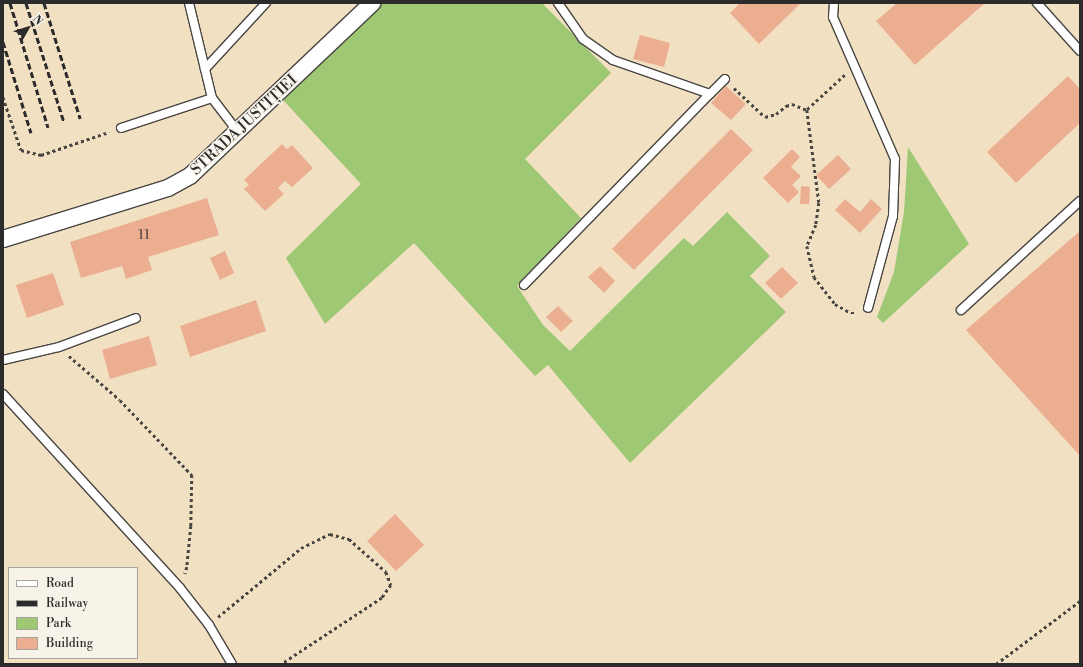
<!DOCTYPE html>
<html>
<head>
<meta charset="utf-8">
<style>
	body { margin:0 }
	#map { position:relative; width:1083px; height:667px; overflow:hidden; background:#f2e0c3; font-family:"Libre Bodoni",serif }
	div>[style] { position:absolute }
	[style*='--x'] { left:calc(var(--x)*1px); top:calc(var(--y)*1px); width:calc(var(--w)*1px); rotate:calc(var(--a)*1deg) }
	.green>* { inset:0; background:#9ec874 }
	.building>* { inset:0; background:#ecae91 }
	.path>* { height:2.5px; margin-top:-1.25px; transform-origin:0; background:repeating-linear-gradient(90deg,#494642 0 3px,transparent 0 6px) }
	.roads { filter:drop-shadow(1px 0 #494642) drop-shadow(-1px 0 #494642) drop-shadow(0 1px #494642) drop-shadow(0 -1px #494642) }
	.lane>* { height:8px; margin:-4px; padding:0 4px; transform-origin:4px; border-radius:4px; background:#fff }
	.street>* { height:16px; margin:-8px; padding:0 8px; transform-origin:8px; border-radius:8px; background:#fff }
	.rail>* { height:3px; margin-top:-1.5px; transform-origin:0; background:repeating-linear-gradient(90deg,#2b2b2b 0 6px,transparent 0 9px) }
	span { translate:-50% -50%; white-space:nowrap; text-align:center; line-height:1.15; -webkit-text-stroke:3px #f7f3e8; paint-order:stroke }
	.number-label { font-size:13px; color:#5b4c44 }
	.number-label span { -webkit-text-stroke-width:0 }
	.street-label { font-size:15px; color:#2b2b2b }
	.frame { position:absolute; inset:0; border:4px solid #2b2b2b; pointer-events:none }
	.legend { position:absolute; left:8px; top:567px; width:130px; height:92px; box-sizing:border-box; background:#f7f3e8; border:1px solid #a5a39c; margin:0; padding:5px 7px; list-style:none; font-size:12px; color:#2b2b2b }
	.legend li { display:flex; align-items:center; gap:8px; height:20px }
	.legend b { width:20px; border:1px solid #a5a39c }
	.north { position:absolute; left:8px; top:8px; width:40px; height:40px; -webkit-text-stroke:3px #f7f3e8; paint-order:stroke; rotate:51deg; font-size:11px; font-weight:700; line-height:16px; text-align:center; color:#2b2b2b }
	.north::after { content:''; display:block; margin:auto; width:14px; height:18px; background:#2b2b2b; clip-path:polygon(50% 0,100% 100%,50% 72%,0 100%) }
</style>
</head>
<body>
<div id="map">
	<div class="green">
		<div style="clip-path:polygon(383px 3px,542px 3px,611px 73px,525px 159px,581px 218px,517px 286px,543px 325px,570px 351px,684px 238px,693px 246px,727px 212px,770px 256px,750px 276px,786px 312px,630px 463px,548px 365px,535px 376px,414px 243px,325px 324px,286px 258px,361px 184px,283px 100px)"></div>
		<div style="clip-path:polygon(908px 147px,969px 244px,883px 323px,877px 317px,894px 272px,904px 212px)"></div>
	</div>
	<div class="building">
		<div style="clip-path:polygon(740px 3px,801px 3px,759px 44px,730px 13px)"></div>
		<div style="clip-path:polygon(897px 3px,985px 3px,915px 65px,876px 21px)"></div>
		<div style="clip-path:polygon(640px 35px,670px 43px,664px 67px,633px 59px)"></div>
		<div style="clip-path:polygon(1068px 76px,1080px 89px,1080px 123px,1016px 183px,987px 152px)"></div>
		<div style="clip-path:polygon(726px 86px,746px 104px,731px 120px,711px 103px)"></div>
		<div style="clip-path:polygon(731px 129px,753px 150px,634px 270px,612px 249px)"></div>
		<div style="clip-path:polygon(282px 144px,287px 149px,292px 145px,313px 168px,292px 187px,285px 181px,278px 188px,284px 194px,265px 211px,244px 189px,249px 185px,244px 180px)"></div>
		<div style="clip-path:polygon(792px 149px,800px 157px,791px 167px,801px 176px,792px 185px,799px 192px,788px 203px,763px 178px)"></div>
		<div style="clip-path:polygon(838px 155px,851px 169px,829px 189px,816px 175px)"></div>
		<div style="clip-path:polygon(801px 186px,810px 187px,809px 204px,800px 204px)"></div>
		<div style="clip-path:polygon(207px 198px,219px 235px,148px 257px,152px 270px,126px 279px,122px 266px,81px 278px,70px 242px)"></div>
		<div style="clip-path:polygon(845px 199px,860px 212px,871px 199px,882px 209px,860px 233px,835px 210px)"></div>
		<div style="clip-path:polygon(1080px 231px,1080px 456px,966px 330px)"></div>
		<div style="clip-path:polygon(225px 251px,234px 273px,220px 280px,210px 258px)"></div>
		<div style="clip-path:polygon(600px 266px,615px 281px,604px 293px,588px 277px)"></div>
		<div style="clip-path:polygon(782px 267px,798px 283px,781px 299px,765px 283px)"></div>
		<div style="clip-path:polygon(53px 273px,64px 305px,27px 318px,16px 285px)"></div>
		<div style="clip-path:polygon(256px 300px,266px 331px,190px 357px,180px 326px)"></div>
		<div style="clip-path:polygon(558px 306px,573px 321px,561px 332px,546px 317px)"></div>
		<div style="clip-path:polygon(149px 336px,157px 365px,110px 379px,102px 350px)"></div>
		<div style="clip-path:polygon(395px 514px,424px 545px,396px 571px,367px 541px)"></div>
	</div>
	<div class="path">
		<div style="--x:845;--y:75;--w:52;--a:137.4"></div>
		<div style="--x:807;--y:110;--w:94;--a:82.6"></div>
		<div style="--x:819;--y:203;--w:22;--a:98"></div>
		<div style="--x:816;--y:225;--w:23;--a:113"></div>
		<div style="--x:807;--y:246;--w:32;--a:77"></div>
		<div style="--x:814;--y:277;--w:34;--a:52"></div>
		<div style="--x:835;--y:304;--w:18;--a:29"></div>
		<div style="--x:851;--y:313;--w:6;--a:0"></div>
		<div style="--x:734;--y:88;--w:42;--a:43.1"></div>
		<div style="--x:765;--y:117;--w:11;--a:-15"></div>
		<div style="--x:776;--y:114;--w:13;--a:-39"></div>
		<div style="--x:786;--y:106;--w:6;--a:-18"></div>
		<div style="--x:792;--y:104;--w:16;--a:22"></div>
		<div style="--x:3;--y:97;--w:56;--a:71.2"></div>
		<div style="--x:21;--y:150;--w:21;--a:14"></div>
		<div style="--x:41;--y:155;--w:72;--a:-18.7"></div>
		<div style="--x:69;--y:356;--w:67;--a:40.8"></div>
		<div style="--x:120;--y:400;--w:104;--a:46.2"></div>
		<div style="--x:192;--y:475;--w:51;--a:91.1"></div>
		<div style="--x:191;--y:526;--w:41;--a:95.6"></div>
		<div style="--x:187;--y:567;--w:7;--a:106"></div>
		<div style="--x:218;--y:617;--w:108;--a:-39.7"></div>
		<div style="--x:301;--y:548;--w:32;--a:-26"></div>
		<div style="--x:330;--y:534;--w:20;--a:15"></div>
		<div style="--x:349;--y:539;--w:50;--a:41.7"></div>
		<div style="--x:386;--y:572;--w:14;--a:69"></div>
		<div style="--x:391;--y:585;--w:16;--a:125"></div>
		<div style="--x:382;--y:598;--w:120;--a:146.6"></div>
		<div style="--x:996;--y:664;--w:105;--a:-36.9"></div>
	</div>
	<div class="roads">
		<div class="lane">
			<div style="--x:189;--y:3;--w:98;--a:76.4"></div>
			<div style="--x:212;--y:98;--w:43;--a:52.6"></div>
			<div style="--x:834;--y:3;--w:14;--a:94"></div>
			<div style="--x:833;--y:17;--w:155;--a:66.4"></div>
			<div style="--x:895;--y:159;--w:57;--a:92"></div>
			<div style="--x:893;--y:216;--w:95;--a:105.2"></div>
			<div style="--x:1037;--y:3;--w:64;--a:48.1"></div>
			<div style="--x:205;--y:69;--w:90;--a:-47.3"></div>
			<div style="--x:710;--y:94;--w:21;--a:-45"></div>
			<div style="--x:121;--y:128;--w:96;--a:-18.2"></div>
			<div style="--x:524;--y:285;--w:267;--a:-45.8"></div>
			<div style="--x:710;--y:94;--w:103;--a:-160.7"></div>
			<div style="--x:613;--y:60;--w:37;--a:-145"></div>
			<div style="--x:583;--y:39;--w:44;--a:-124.8"></div>
			<div style="--x:961;--y:310;--w:161;--a:-42.5"></div>
			<div style="--x:3;--y:360;--w:57;--a:-13.1"></div>
			<div style="--x:59;--y:347;--w:82;--a:-20.6"></div>
			<div style="--x:3;--y:394;--w:263;--a:47.6"></div>
			<div style="--x:180;--y:588;--w:47;--a:51.9"></div>
			<div style="--x:209;--y:625;--w:45;--a:59.5"></div>
		</div>
		<div class="street">
			<div style="--x:3;--y:239;--w:173;--a:-17.2"></div>
			<div style="--x:168;--y:188;--w:26;--a:-29"></div>
			<div style="--x:191;--y:175;--w:250;--a:-43.5"></div>
		</div>
	</div>
	<div class="rail">
		<div style="--x:10;--y:3;--w:130;--a:73"></div>
		<div style="--x:26;--y:3;--w:125;--a:72.3"></div>
		<div style="--x:44;--y:3;--w:121;--a:72.6"></div>
		<div style="--x:3;--y:42;--w:95;--a:72.9"></div>
	</div>
	<div class="number-label">
		<span style="left:144px;top:235px">11</span>
	</div>
	<div class="street-label">
		<span style="left:244px;top:125px;rotate:-43deg">STRADA JUSTIȚIEI</span>
	</div>
	<div class="frame"></div>
	<ul class="legend">
	<li><b style="height:5px;background:#fff"></b>Road</li>
	<li><b style="height:5px;background:#2b2b2b"></b>Railway</li>
	<li><b style="height:11px;background:#9ec874"></b>Park</li>
	<li><b style="height:11px;background:#ecae91"></b>Building</li>
	</ul>
	<div class="north">N</div>
</div>
</body>
</html>
